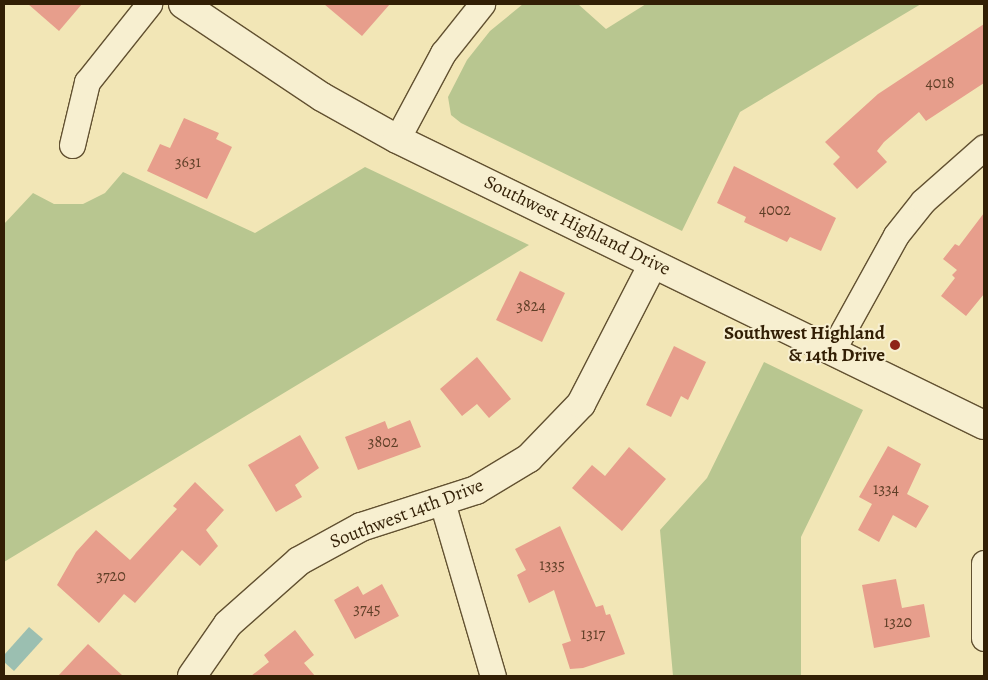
<!DOCTYPE html>
<html>
<head>
<meta charset="utf-8">
<style>
	body { margin:0 }
	#map { position:relative; width:988px; height:680px; overflow:hidden; background:#f2e6b6; font-family:Alegreya,serif }
	div>[style] { position:absolute }
	[style*='--x'] { left:calc(var(--x)*1px); top:calc(var(--y)*1px); width:calc(var(--w)*1px); rotate:calc(var(--a)*1deg) }
	.green>* { inset:0; background:#b8c690 }
	.water>* { inset:0; background:#9bbfb1 }
	.building>* { inset:0; background:#e79e8c }
	.roads { filter:drop-shadow(1px 0 #625131) drop-shadow(-1px 0 #625131) drop-shadow(0 1px #625131) drop-shadow(0 -1px #625131) }
	.minor>* { height:25px; margin:-12.5px; padding:0 12.5px; transform-origin:12.5px; border-radius:12.5px; background:#f7efd0 }
	.tertiary>* { height:28px; margin:-14px; padding:0 14px; transform-origin:14px; border-radius:14px; background:#f7efd0 }
	.secondary>* { height:28px; margin:-14px; padding:0 14px; transform-origin:14px; border-radius:14px; background:#f7efd0 }
	.dots>* { width:14px; height:14px; translate:-50% -50%; box-sizing:border-box; border:2px solid #f7efd0; border-radius:50% }
	span { translate:-50% -50%; white-space:nowrap; text-align:center; line-height:1.15; -webkit-text-stroke:4px #f7efd0; paint-order:stroke }
	.number-label { font-size:16px; color:#5f3f27 }
	.number-label span { -webkit-text-stroke-width:0 }
	.street-label { font-size:19px; color:#321f05 }
	.poi-label { font-size:19px; color:#321f05; font-weight:700 }
	.right { translate:-100% -50%; text-align:right }
	.frame { position:absolute; inset:0; border:5px solid #321f05; pointer-events:none }
</style>
</head>
<body>
<div id="map">
	<div class="green">
		<div style="clip-path:polygon(523px 4px,578px 4px,606px 29px,646px 4px,921px 4px,740px 112px,682px 231px,461px 123px,451px 115px,448px 97px,467px 60px,490px 31px)"></div>
		<div style="clip-path:polygon(365px 167px,529px 245px,4px 562px,4px 224px,33px 193px,54px 204px,83px 204px,105px 193px,123px 172px,255px 233px)"></div>
		<div style="clip-path:polygon(764px 362px,863px 410px,801px 537px,801px 676px,673px 676px,660px 530px,707px 478px)"></div>
	</div>
	<div class="water">
		<div style="clip-path:polygon(29px 627px,43px 639px,14px 671px,4px 662px,4px 655px)"></div>
	</div>
	<div class="building">
		<div style="clip-path:polygon(28px 4px,82px 4px,59px 31px)"></div>
		<div style="clip-path:polygon(324px 4px,390px 4px,362px 36px)"></div>
		<div style="clip-path:polygon(984px 24px,984px 83px,926px 121px,919px 112px,884px 142px,877px 151px,887px 162px,857px 189px,833px 164px,840px 157px,825px 142px,878px 94px)"></div>
		<div style="clip-path:polygon(184px 118px,219px 133px,216px 139px,232px 147px,207px 199px,147px 171px,160px 144px,170px 148px)"></div>
		<div style="clip-path:polygon(734px 166px,836px 218px,821px 251px,790px 237px,787px 242px,744px 222px,746px 217px,717px 203px)"></div>
		<div style="clip-path:polygon(984px 213px,984px 294px,966px 316px,941px 296px,955px 278px,952px 275px,957px 270px,943px 259px,955px 244px,959px 246px)"></div>
		<div style="clip-path:polygon(520px 271px,565px 293px,542px 342px,496px 320px)"></div>
		<div style="clip-path:polygon(674px 346px,706px 362px,688px 400px,681px 396px,671px 417px,646px 405px)"></div>
		<div style="clip-path:polygon(477px 357px,511px 399px,489px 418px,477px 404px,462px 416px,440px 389px)"></div>
		<div style="clip-path:polygon(410px 420px,421px 447px,358px 470px,345px 437px,385px 421px,388px 429px)"></div>
		<div style="clip-path:polygon(300px 435px,319px 468px,295px 485px,302px 497px,276px 512px,248px 465px)"></div>
		<div style="clip-path:polygon(888px 446px,921px 464px,907px 494px,929px 506px,916px 528px,893px 515px,879px 542px,858px 530px,872px 504px,859px 497px)"></div>
		<div style="clip-path:polygon(629px 447px,666px 479px,622px 531px,572px 488px,592px 465px,605px 476px)"></div>
		<div style="clip-path:polygon(195px 482px,224px 510px,206px 530px,218px 546px,200px 566px,182px 550px,135px 603px,124px 594px,99px 623px,57px 585px,76px 552px,96px 530px,130px 560px,177px 509px,173px 506px)"></div>
		<div style="clip-path:polygon(560px 526px,596px 607px,603px 605px,606px 615px,610px 614px,625px 654px,583px 668px,570px 669px,562px 644px,571px 641px,554px 590px,529px 603px,517px 575px,526px 570px,515px 549px)"></div>
		<div style="clip-path:polygon(896px 579px,902px 608px,924px 604px,930px 637px,874px 648px,862px 585px)"></div>
		<div style="clip-path:polygon(382px 584px,399px 616px,355px 639px,334px 600px,358px 586px,363px 595px)"></div>
		<div style="clip-path:polygon(295px 630px,314px 655px,304px 663px,315px 676px,251px 676px,269px 662px,264px 655px)"></div>
		<div style="clip-path:polygon(88px 644px,123px 676px,58px 676px)"></div>
	</div>
	<div class="roads">
		<div class="minor">
			<div style="--x:397;--y:139;--w:98;--a:-61.9"></div>
			<div style="--x:443;--y:53;--w:63;--a:-51.5"></div>
			<div style="--x:72;--y:145;--w:65;--a:-76.6"></div>
			<div style="--x:87;--y:82;--w:100;--a:-51.5"></div>
			<div style="--x:832;--y:351;--w:132;--a:-61.1"></div>
			<div style="--x:896;--y:235;--w:43;--a:-51.5"></div>
			<div style="--x:923;--y:201;--w:81;--a:-41.5"></div>
			<div style="--x:442;--y:502;--w:181;--a:73.7"></div>
			<div style="--x:984;--y:563;--w:75;--a:90"></div>
		</div>
		<div class="tertiary">
			<div style="--x:192;--y:676;--w:63;--a:-55.3"></div>
			<div style="--x:228;--y:624;--w:95;--a:-41.6"></div>
			<div style="--x:299;--y:561;--w:71;--a:-28.7"></div>
			<div style="--x:361;--y:527;--w:121;--a:-17.8"></div>
			<div style="--x:476;--y:490;--w:62;--a:-31.1"></div>
			<div style="--x:529;--y:458;--w:75;--a:-46.1"></div>
			<div style="--x:581;--y:404;--w:157;--a:-62.8"></div>
		</div>
		<div class="secondary">
			<div style="--x:183;--y:4;--w:167;--a:33.8"></div>
			<div style="--x:322;--y:97;--w:86;--a:29.2"></div>
			<div style="--x:397;--y:139;--w:653;--a:25.98"></div>
		</div>
	</div>
	<div class="dots">
		<div style="left:895px;top:345px;background:#8f2418"></div>
	</div>
	<div class="number-label">
		<span style="left:940px;top:83px">4018</span>
		<span style="left:188px;top:162px">3631</span>
		<span style="left:775px;top:210px">4002</span>
		<span style="left:531px;top:306px">3824</span>
		<span style="left:383px;top:442px">3802</span>
		<span style="left:886px;top:489px">1334</span>
		<span style="left:552px;top:565px">1335</span>
		<span style="left:111px;top:576px">3720</span>
		<span style="left:367px;top:609px">3745</span>
		<span style="left:898px;top:622px">1320</span>
		<span style="left:593px;top:634px">1317</span>
	</div>
	<div class="street-label">
		<span style="left:577px;top:226px;rotate:26deg">Southwest Highland Drive</span>
		<span style="left:407px;top:514px;rotate:-21deg">Southwest 14th Drive</span>
	</div>
	<div class="poi-label">
		<span class="right" style="left:885px;top:345px">Southwest Highland<br>&amp; 14th Drive</span>
	</div>
	<div class="frame"></div>
</div>
</body>
</html>
